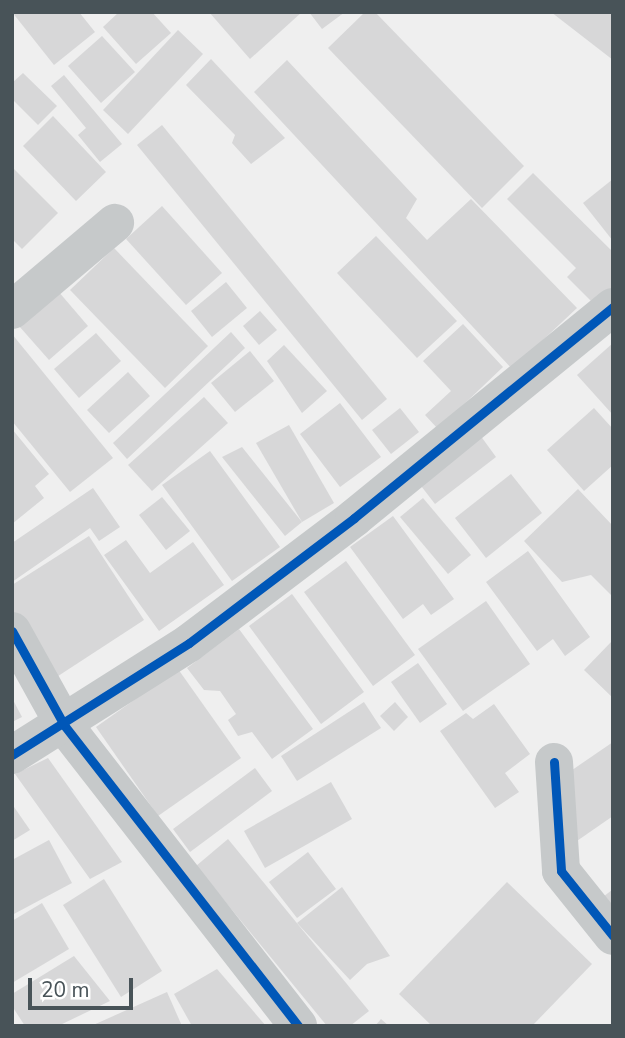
<!DOCTYPE html>
<html>
<head>
<meta charset="utf-8">
<style>
	body { margin:0 }
	#map { position:relative; width:625px; height:1038px; overflow:hidden; background:#efefef; font-family:"Nunito Sans",sans-serif }
	div>[style] { position:absolute }
	[style*='--x'] { left:calc(var(--x)*1px); top:calc(var(--y)*1px); width:calc(var(--w)*1px); rotate:calc(var(--a)*1deg) }
	.building>* { inset:0; background:#d7d7d8 }
	.street>* { height:38px; margin:-19px; padding:0 19px; transform-origin:19px; border-radius:19px; background:#c6c9ca }
	.cycleway>* { height:9px; margin:-4.5px; padding:0 4.5px; transform-origin:4.5px; border-radius:4.5px; background:#0057b8 }
	span { translate:-50% -50%; white-space:nowrap; text-align:center; line-height:1.15; -webkit-text-stroke:6px #fff; paint-order:stroke }
	.frame { position:absolute; inset:0; border:14px solid #485358; pointer-events:none }
	.scale { position:absolute; left:28px; top:978px; width:105px; height:32px; box-sizing:border-box; border:4px solid #485358; border-top:0; padding-left:9px; font-size:21px; line-height:24px; white-space:nowrap; color:#485358; -webkit-text-stroke:5px #fff; paint-order:stroke }
</style>
</head>
<body>
<div id="map">
	<div class="building">
		<div style="clip-path:polygon(12px 12px,79px 12px,95px 32px,54px 65px)"></div>
		<div style="clip-path:polygon(119px 12px,152px 12px,171px 33px,136px 64px,103px 27px)"></div>
		<div style="clip-path:polygon(209px 12px,302px 12px,250px 59px)"></div>
		<div style="clip-path:polygon(309px 12px,345px 12px,322px 29px)"></div>
		<div style="clip-path:polygon(365px 12px,375px 12px,524px 166px,482px 208px,328px 48px)"></div>
		<div style="clip-path:polygon(551px 12px,613px 12px,613px 60px)"></div>
		<div style="clip-path:polygon(178px 30px,203px 54px,128px 134px,103px 110px)"></div>
		<div style="clip-path:polygon(102px 36px,135px 72px,101px 103px,68px 66px)"></div>
		<div style="clip-path:polygon(211px 59px,285px 138px,251px 164px,232px 143px,235px 135px,186px 85px)"></div>
		<div style="clip-path:polygon(287px 60px,417px 199px,406px 218px,427px 240px,471px 199px,577px 308px,512px 369px,254px 92px)"></div>
		<div style="clip-path:polygon(23px 73px,57px 106px,38px 125px,12px 99px,12px 83px)"></div>
		<div style="clip-path:polygon(64px 75px,122px 144px,100px 162px,78px 135px,86px 128px,51px 86px)"></div>
		<div style="clip-path:polygon(53px 116px,106px 172px,76px 201px,23px 146px)"></div>
		<div style="clip-path:polygon(162px 125px,387px 399px,362px 420px,137px 145px)"></div>
		<div style="clip-path:polygon(12px 167px,58px 213px,22px 249px,12px 239px)"></div>
		<div style="clip-path:polygon(533px 173px,613px 252px,613px 291px,597px 307px,567px 277px,576px 268px,507px 199px)"></div>
		<div style="clip-path:polygon(613px 179px,613px 241px,583px 203px)"></div>
		<div style="clip-path:polygon(162px 206px,222px 273px,186px 305px,126px 239px)"></div>
		<div style="clip-path:polygon(376px 236px,457px 321px,417px 358px,337px 273px)"></div>
		<div style="clip-path:polygon(114px 248px,208px 346px,165px 388px,70px 290px)"></div>
		<div style="clip-path:polygon(226px 282px,247px 308px,212px 337px,191px 311px)"></div>
		<div style="clip-path:polygon(58px 291px,88px 326px,49px 360px,19px 326px)"></div>
		<div style="clip-path:polygon(260px 311px,277px 330px,259px 345px,243px 326px)"></div>
		<div style="clip-path:polygon(463px 324px,503px 367px,438px 429px,425px 415px,451px 391px,423px 361px)"></div>
		<div style="clip-path:polygon(231px 332px,245px 348px,127px 459px,113px 443px)"></div>
		<div style="clip-path:polygon(96px 333px,121px 361px,79px 398px,54px 369px)"></div>
		<div style="clip-path:polygon(12px 334px,113px 458px,70px 492px,12px 421px)"></div>
		<div style="clip-path:polygon(613px 343px,613px 415px,577px 375px)"></div>
		<div style="clip-path:polygon(284px 345px,327px 391px,302px 413px,267px 361px)"></div>
		<div style="clip-path:polygon(250px 351px,274px 381px,235px 412px,211px 383px)"></div>
		<div style="clip-path:polygon(128px 372px,150px 396px,109px 433px,87px 410px)"></div>
		<div style="clip-path:polygon(204px 397px,228px 423px,152px 491px,128px 465px)"></div>
		<div style="clip-path:polygon(340px 403px,381px 457px,340px 487px,300px 434px)"></div>
		<div style="clip-path:polygon(400px 408px,419px 432px,391px 454px,372px 430px)"></div>
		<div style="clip-path:polygon(594px 408px,613px 429px,613px 465px,584px 491px,547px 450px)"></div>
		<div style="clip-path:polygon(289px 425px,334px 503px,302px 522px,256px 443px)"></div>
		<div style="clip-path:polygon(12px 429px,49px 474px,35px 486px,44px 498px,12px 524px)"></div>
		<div style="clip-path:polygon(480px 435px,496px 457px,435px 504px,418px 482px)"></div>
		<div style="clip-path:polygon(242px 447px,302px 522px,285px 536px,222px 457px)"></div>
		<div style="clip-path:polygon(210px 451px,280px 547px,232px 581px,162px 485px)"></div>
		<div style="clip-path:polygon(511px 474px,542px 513px,486px 558px,455px 518px)"></div>
		<div style="clip-path:polygon(93px 488px,120px 527px,99px 541px,90px 528px,12px 582px,12px 543px)"></div>
		<div style="clip-path:polygon(578px 489px,613px 526px,613px 597px,591px 575px,562px 582px,524px 541px)"></div>
		<div style="clip-path:polygon(162px 497px,190px 531px,166px 550px,139px 515px)"></div>
		<div style="clip-path:polygon(423px 498px,471px 555px,448px 574px,400px 517px)"></div>
		<div style="clip-path:polygon(393px 516px,454px 599px,431px 615px,423px 604px,403px 619px,350px 547px)"></div>
		<div style="clip-path:polygon(89px 536px,144px 620px,52px 680px,12px 619px,12px 585px)"></div>
		<div style="clip-path:polygon(126px 540px,150px 573px,193px 542px,224px 585px,159px 631px,104px 555px)"></div>
		<div style="clip-path:polygon(528px 551px,590px 637px,565px 656px,553px 639px,537px 651px,486px 582px)"></div>
		<div style="clip-path:polygon(346px 561px,415px 655px,373px 686px,304px 592px)"></div>
		<div style="clip-path:polygon(292px 594px,364px 692px,321px 724px,249px 626px)"></div>
		<div style="clip-path:polygon(486px 601px,530px 664px,463px 711px,418px 649px)"></div>
		<div style="clip-path:polygon(239px 629px,313px 729px,272px 759px,252px 732px,238px 736px,228px 720px,236px 714px,220px 691px,204px 690px,187px 668px)"></div>
		<div style="clip-path:polygon(613px 640px,613px 698px,584px 670px)"></div>
		<div style="clip-path:polygon(418px 663px,447px 704px,420px 723px,391px 682px)"></div>
		<div style="clip-path:polygon(178px 669px,241px 758px,158px 816px,96px 727px)"></div>
		<div style="clip-path:polygon(12px 698px,22px 717px,12px 722px)"></div>
		<div style="clip-path:polygon(364px 702px,381px 728px,297px 781px,281px 756px)"></div>
		<div style="clip-path:polygon(395px 702px,408px 717px,394px 731px,380px 716px)"></div>
		<div style="clip-path:polygon(494px 704px,530px 754px,505px 773px,519px 792px,495px 808px,440px 731px,466px 713px,473px 719px)"></div>
		<div style="clip-path:polygon(613px 742px,613px 816px,574px 843px,540px 792px)"></div>
		<div style="clip-path:polygon(48px 758px,122px 862px,90px 879px,15px 774px)"></div>
		<div style="clip-path:polygon(255px 768px,272px 791px,190px 852px,173px 829px)"></div>
		<div style="clip-path:polygon(331px 782px,352px 819px,265px 868px,244px 831px)"></div>
		<div style="clip-path:polygon(12px 804px,30px 830px,12px 841px)"></div>
		<div style="clip-path:polygon(228px 839px,369px 1011px,350px 1026px,327px 1026px,196px 866px)"></div>
		<div style="clip-path:polygon(49px 840px,72px 883px,12px 915px,12px 860px)"></div>
		<div style="clip-path:polygon(308px 852px,336px 889px,297px 918px,269px 882px)"></div>
		<div style="clip-path:polygon(104px 879px,162px 971px,121px 997px,63px 905px)"></div>
		<div style="clip-path:polygon(507px 882px,592px 964px,532px 1026px,432px 1026px,399px 994px)"></div>
		<div style="clip-path:polygon(342px 887px,390px 956px,367px 964px,350px 980px,297px 923px)"></div>
		<div style="clip-path:polygon(612px 890px,613px 891px,613px 925px,595px 903px)"></div>
		<div style="clip-path:polygon(42px 903px,69px 949px,12px 983px,12px 921px)"></div>
		<div style="clip-path:polygon(74px 956px,110px 1001px,58px 1026px,25px 1026px,12px 1006px,12px 994px)"></div>
		<div style="clip-path:polygon(217px 969px,266px 1026px,192px 1026px,174px 994px)"></div>
		<div style="clip-path:polygon(167px 992px,182px 1026px,91px 1026px)"></div>
		<div style="clip-path:polygon(381px 1019px,389px 1026px,375px 1026px)"></div>
	</div>
	<div class="street">
		<div style="--x:12;--y:310;--w:135;--a:-40.2"></div>
		<div style="--x:12;--y:631;--w:107;--a:61"></div>
		<div style="--x:64;--y:725;--w:381;--a:52.1"></div>
		<div style="--x:12;--y:755;--w:209;--a:-32.3"></div>
		<div style="--x:189;--y:643;--w:207;--a:-37.1"></div>
		<div style="--x:354;--y:518;--w:334;--a:-39.2"></div>
		<div style="--x:554;--y:762;--w:109;--a:86.3"></div>
		<div style="--x:561;--y:871;--w:83;--a:51.3"></div>
	</div>
	<div class="cycleway">
		<div style="--x:12;--y:631;--w:107;--a:61"></div>
		<div style="--x:64;--y:725;--w:381;--a:52.1"></div>
		<div style="--x:12;--y:755;--w:209;--a:-32.3"></div>
		<div style="--x:189;--y:643;--w:207;--a:-37.1"></div>
		<div style="--x:354;--y:518;--w:334;--a:-39.2"></div>
		<div style="--x:554;--y:762;--w:109;--a:86.3"></div>
		<div style="--x:561;--y:871;--w:83;--a:51.3"></div>
	</div>
	<div class="frame"></div>
	<div class="scale">20 m</div>
</div>
</body>
</html>
